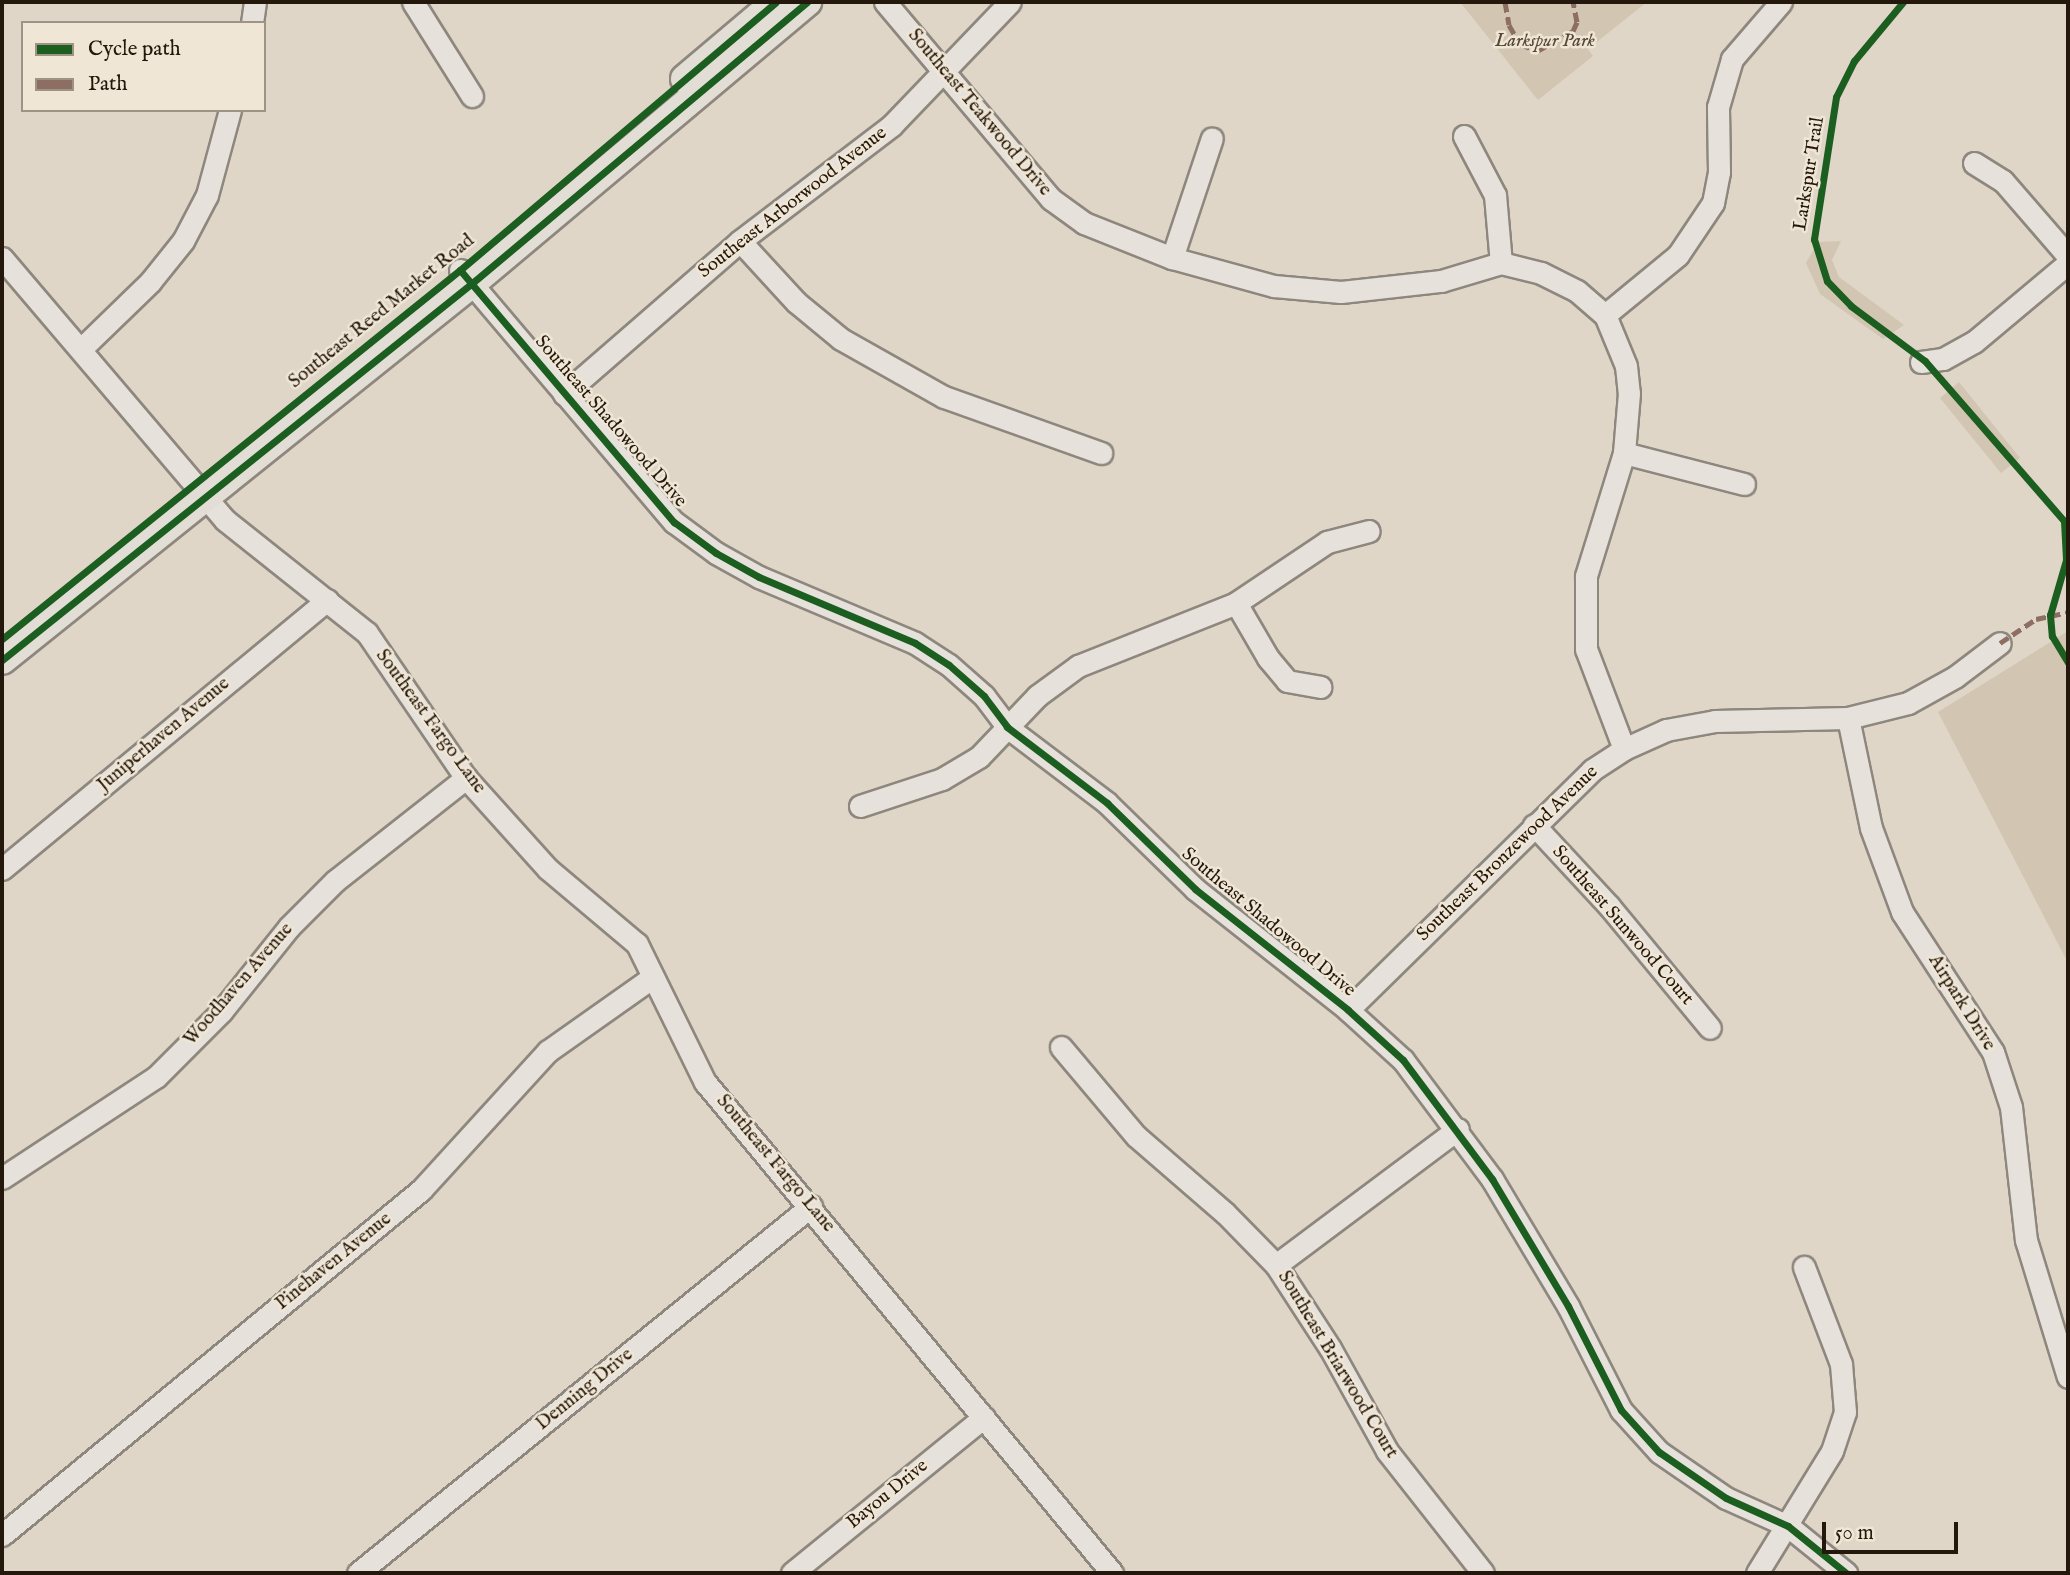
<!DOCTYPE html>
<html>
<head>
<meta charset="utf-8">
<style>
	body { margin:0 }
	#map { position:relative; width:2070px; height:1575px; overflow:hidden; background:#dfd6c8; font-family:"IM FELL English",serif }
	div>[style] { position:absolute }
	[style*='--x'] { left:calc(var(--x)*1px); top:calc(var(--y)*1px); width:calc(var(--w)*1px); rotate:calc(var(--a)*1deg) }
	.green>* { inset:0; background:#d2c6b2 }
	.roads { filter:drop-shadow(2px 0 #8e877e) drop-shadow(-2px 0 #8e877e) drop-shadow(0 2px #8e877e) drop-shadow(0 -2px #8e877e) }
	.minor>* { height:21px; margin:-10.5px; padding:0 10.5px; transform-origin:10.5px; border-radius:10.5px; background:#e6e2db }
	.major>* { height:28px; margin:-14px; padding:0 14px; transform-origin:14px; border-radius:14px; background:#e2ddd5 }
	.quiet>* { height:5px; margin-top:-2.5px; transform-origin:0; background:repeating-linear-gradient(90deg,#8d6e63 0 10px,transparent 0 15px) }
	.cycleway>* { height:7px; margin:-3.5px; padding:0 3.5px; transform-origin:3.5px; border-radius:3.5px; background:#1b5e20 }
	span { translate:-50% -50%; white-space:nowrap; text-align:center; line-height:1.15; -webkit-text-stroke:5px #f0e6d5; paint-order:stroke }
	.park-label { font-size:19px; color:#554738; font-style:italic }
	.street-label { font-size:19px; color:#24170b }
	.frame { position:absolute; inset:0; border:4px solid #24170b; pointer-events:none }
	.legend { position:absolute; left:21px; top:21px; width:245px; height:91px; box-sizing:border-box; background:#f0e6d5; border:2px solid #9e9384; margin:0; padding:9px 12px; list-style:none; font-size:21px; color:#24170b }
	.legend li { display:flex; align-items:center; gap:14px; height:35px }
	.legend b { width:35px; border:2px solid #9e9384 }
	.scale { position:absolute; left:1822px; top:1522px; width:136px; height:32px; box-sizing:border-box; border:4px solid #24170b; border-top:0; padding-left:9px; font-size:21px; line-height:24px; white-space:nowrap; color:#24170b; -webkit-text-stroke:5px #f0e6d5; paint-order:stroke }
</style>
</head>
<body>
<div id="map">
	<div class="green">
		<div style="clip-path:polygon(1460px 2px,1647px 2px,1588px 49px,1593px 56px,1538px 100px)"></div>
		<div style="clip-path:polygon(1841px 241px,1832px 260px,1839px 277px,1904px 325px,1883px 339px,1820px 294px,1806px 263px,1818px 242px)"></div>
		<div style="clip-path:polygon(1959px 382px,2020px 458px,2001px 473px,1940px 398px)"></div>
		<div style="clip-path:polygon(2068px 631px,2068px 963px,1938px 712px)"></div>
	</div>
	<div class="roads">
		<div class="minor">
			<div style="--x:413;--y:2;--w:111;--a:57.9"></div>
			<div style="--x:885;--y:2;--w:258;--a:49.9"></div>
			<div style="--x:1051;--y:199;--w:41;--a:36"></div>
			<div style="--x:1084;--y:223;--w:95;--a:21.7"></div>
			<div style="--x:1172;--y:258;--w:106;--a:15.4"></div>
			<div style="--x:1274;--y:286;--w:67;--a:5.1"></div>
			<div style="--x:1341;--y:292;--w:101;--a:-6.3"></div>
			<div style="--x:1441;--y:281;--w:63;--a:-16.7"></div>
			<div style="--x:1501;--y:263;--w:41;--a:14"></div>
			<div style="--x:1541;--y:273;--w:40;--a:26.6"></div>
			<div style="--x:1577;--y:291;--w:37;--a:41"></div>
			<div style="--x:1605;--y:315;--w:55;--a:67.6"></div>
			<div style="--x:1626;--y:366;--w:27;--a:84"></div>
			<div style="--x:1629;--y:393;--w:60;--a:94.8"></div>
			<div style="--x:1624;--y:453;--w:129;--a:107.2"></div>
			<div style="--x:1586;--y:576;--w:73;--a:90"></div>
			<div style="--x:1586;--y:649;--w:107;--a:69.2"></div>
			<div style="--x:252;--y:23;--w:21;--a:-82"></div>
			<div style="--x:1464;--y:136;--w:67;--a:62.3"></div>
			<div style="--x:1495;--y:195;--w:68;--a:85"></div>
			<div style="--x:1974;--y:163;--w:34;--a:32"></div>
			<div style="--x:2003;--y:181;--w:99;--a:49.1"></div>
			<div style="--x:740;--y:241;--w:83;--a:47.4"></div>
			<div style="--x:796;--y:302;--w:58;--a:39.4"></div>
			<div style="--x:841;--y:339;--w:118;--a:29.4"></div>
			<div style="--x:944;--y:397;--w:167;--a:19.6"></div>
			<div style="--x:2;--y:258;--w:344;--a:49.6"></div>
			<div style="--x:225;--y:520;--w:181;--a:38.5"></div>
			<div style="--x:367;--y:633;--w:176;--a:55.7"></div>
			<div style="--x:466;--y:778;--w:122;--a:48"></div>
			<div style="--x:548;--y:869;--w:116;--a:40.1"></div>
			<div style="--x:637;--y:944;--w:154;--a:63.8"></div>
			<div style="--x:705;--y:1082;--w:638;--a:50.34"></div>
			<div style="--x:1172;--y:258;--w:126;--a:-71.6"></div>
			<div style="--x:460;--y:270;--w:331;--a:49.7"></div>
			<div style="--x:674;--y:522;--w:52;--a:36.4"></div>
			<div style="--x:716;--y:553;--w:49;--a:29.2"></div>
			<div style="--x:759;--y:577;--w:169;--a:22.9"></div>
			<div style="--x:915;--y:643;--w:40;--a:32.9"></div>
			<div style="--x:949;--y:665;--w:47;--a:41.5"></div>
			<div style="--x:984;--y:696;--w:39;--a:53"></div>
			<div style="--x:1007;--y:727;--w:126;--a:37.2"></div>
			<div style="--x:1107;--y:803;--w:123;--a:44.3"></div>
			<div style="--x:1195;--y:889;--w:195;--a:38.3"></div>
			<div style="--x:1348;--y:1010;--w:74;--a:42.3"></div>
			<div style="--x:1403;--y:1060;--w:149;--a:53.2"></div>
			<div style="--x:1492;--y:1179;--w:148;--a:59.1"></div>
			<div style="--x:1568;--y:1306;--w:117;--a:63"></div>
			<div style="--x:1621;--y:1410;--w:57;--a:47.9"></div>
			<div style="--x:1659;--y:1452;--w:81;--a:34.5"></div>
			<div style="--x:1726;--y:1498;--w:68;--a:24.3"></div>
			<div style="--x:1788;--y:1526;--w:75;--a:39"></div>
			<div style="--x:1605;--y:315;--w:94;--a:-39.4"></div>
			<div style="--x:1678;--y:255;--w:63;--a:-56.1"></div>
			<div style="--x:1713;--y:203;--w:32;--a:-79"></div>
			<div style="--x:1719;--y:172;--w:65;--a:-90.9"></div>
			<div style="--x:1718;--y:107;--w:50;--a:-73.7"></div>
			<div style="--x:1732;--y:59;--w:75;--a:-49.3"></div>
			<div style="--x:82;--y:348;--w:95;--a:-44.1"></div>
			<div style="--x:150;--y:282;--w:53;--a:-51.2"></div>
			<div style="--x:183;--y:241;--w:52;--a:-62.4"></div>
			<div style="--x:207;--y:195;--w:88;--a:-74.9"></div>
			<div style="--x:1921;--y:362;--w:22;--a:-8"></div>
			<div style="--x:1943;--y:359;--w:35;--a:-29"></div>
			<div style="--x:1974;--y:342;--w:123;--a:-40"></div>
			<div style="--x:564;--y:394;--w:233;--a:-41"></div>
			<div style="--x:740;--y:241;--w:191;--a:-37.3"></div>
			<div style="--x:892;--y:125;--w:170;--a:-46.2"></div>
			<div style="--x:1624;--y:453;--w:124;--a:14.5"></div>
			<div style="--x:1236;--y:603;--w:64;--a:59.8"></div>
			<div style="--x:1268;--y:658;--w:30;--a:50"></div>
			<div style="--x:1287;--y:681;--w:34;--a:10"></div>
			<div style="--x:1848;--y:718;--w:112;--a:78.2"></div>
			<div style="--x:1871;--y:828;--w:90;--a:69.7"></div>
			<div style="--x:1902;--y:912;--w:167;--a:57"></div>
			<div style="--x:1993;--y:1052;--w:58;--a:71.9"></div>
			<div style="--x:2011;--y:1107;--w:134;--a:83.6"></div>
			<div style="--x:2026;--y:1240;--w:143;--a:73"></div>
			<div style="--x:860;--y:806;--w:86;--a:-18.2"></div>
			<div style="--x:942;--y:779;--w:43;--a:-30.7"></div>
			<div style="--x:979;--y:757;--w:84;--a:-46.4"></div>
			<div style="--x:1037;--y:696;--w:51;--a:-36.2"></div>
			<div style="--x:1078;--y:666;--w:170;--a:-21.7"></div>
			<div style="--x:1236;--y:603;--w:110;--a:-33.8"></div>
			<div style="--x:1327;--y:542;--w:43;--a:-14.7"></div>
			<div style="--x:1534;--y:825;--w:110;--a:47.2"></div>
			<div style="--x:1609;--y:906;--w:158;--a:50.4"></div>
			<div style="--x:2;--y:869;--w:422;--a:-39.6"></div>
			<div style="--x:1348;--y:1010;--w:342;--a:-44.5"></div>
			<div style="--x:1592;--y:770;--w:38;--a:-33"></div>
			<div style="--x:1624;--y:749;--w:46;--a:-24.3"></div>
			<div style="--x:1666;--y:730;--w:50;--a:-10.4"></div>
			<div style="--x:1715;--y:721;--w:133;--a:-1.3"></div>
			<div style="--x:1848;--y:718;--w:62;--a:-14"></div>
			<div style="--x:1908;--y:703;--w:54;--a:-29"></div>
			<div style="--x:1955;--y:677;--w:56;--a:-37.1"></div>
			<div style="--x:1061;--y:1047;--w:116;--a:49.9"></div>
			<div style="--x:1136;--y:1136;--w:118;--a:40.9"></div>
			<div style="--x:1225;--y:1213;--w:73;--a:45.6"></div>
			<div style="--x:1276;--y:1265;--w:99;--a:57"></div>
			<div style="--x:1330;--y:1348;--w:118;--a:61"></div>
			<div style="--x:1387;--y:1451;--w:155;--a:51.8"></div>
			<div style="--x:2;--y:1178;--w:184;--a:-33.3"></div>
			<div style="--x:156;--y:1077;--w:92;--a:-45"></div>
			<div style="--x:221;--y:1012;--w:109;--a:-51.3"></div>
			<div style="--x:289;--y:927;--w:65;--a:-45"></div>
			<div style="--x:335;--y:881;--w:167;--a:-38.2"></div>
			<div style="--x:1276;--y:1265;--w:227;--a:-36.8"></div>
			<div style="--x:2;--y:1535;--w:543;--a:-39.47"></div>
			<div style="--x:421;--y:1190;--w:188;--a:-47.6"></div>
			<div style="--x:548;--y:1051;--w:128;--a:-35.2"></div>
			<div style="--x:358;--y:1573;--w:583;--a:-39.01"></div>
			<div style="--x:792;--y:1573;--w:247;--a:-39.1"></div>
			<div style="--x:1757;--y:1573;--w:143;--a:-58.4"></div>
			<div style="--x:1832;--y:1451;--w:41;--a:-71.6"></div>
			<div style="--x:1845;--y:1412;--w:48;--a:-94.8"></div>
			<div style="--x:1841;--y:1364;--w:104;--a:-110.9"></div>
		</div>
		<div class="major">
			<div style="--x:685;--y:79;--w:119;--a:-40.2"></div>
			<div style="--x:2;--y:660;--w:601;--a:-38.72"></div>
			<div style="--x:471;--y:284;--w:439;--a:-40"></div>
		</div>
	</div>
	<div class="quiet">
		<div style="--x:1505;--y:2;--w:23;--a:80"></div>
		<div style="--x:1509;--y:25;--w:22;--a:60"></div>
		<div style="--x:1520;--y:44;--w:18;--a:22"></div>
		<div style="--x:1537;--y:51;--w:41;--a:-29.1"></div>
		<div style="--x:1573;--y:31;--w:10;--a:-66"></div>
		<div style="--x:1577;--y:22;--w:20;--a:-101"></div>
		<div style="--x:2000;--y:643;--w:43;--a:-33.7"></div>
		<div style="--x:2036;--y:619;--w:33;--a:-12"></div>
	</div>
	<div class="cycleway">
		<div style="--x:1903;--y:2;--w:77;--a:129.7"></div>
		<div style="--x:1854;--y:61;--w:40;--a:116.6"></div>
		<div style="--x:1836;--y:97;--w:144;--a:98.8"></div>
		<div style="--x:1814;--y:239;--w:44;--a:72.8"></div>
		<div style="--x:1827;--y:281;--w:35;--a:46"></div>
		<div style="--x:1851;--y:306;--w:92;--a:36.6"></div>
		<div style="--x:1925;--y:361;--w:212;--a:49"></div>
		<div style="--x:2064;--y:521;--w:39;--a:87"></div>
		<div style="--x:2066;--y:560;--w:57;--a:106.2"></div>
		<div style="--x:2050;--y:615;--w:21;--a:85"></div>
		<div style="--x:2052;--y:636;--w:31;--a:59"></div>
		<div style="--x:460;--y:270;--w:331;--a:49.7"></div>
		<div style="--x:674;--y:522;--w:52;--a:36.4"></div>
		<div style="--x:716;--y:553;--w:49;--a:29.2"></div>
		<div style="--x:759;--y:577;--w:169;--a:22.9"></div>
		<div style="--x:915;--y:643;--w:40;--a:32.9"></div>
		<div style="--x:949;--y:665;--w:47;--a:41.5"></div>
		<div style="--x:984;--y:696;--w:39;--a:53"></div>
		<div style="--x:1007;--y:727;--w:126;--a:37.2"></div>
		<div style="--x:1107;--y:803;--w:123;--a:44.3"></div>
		<div style="--x:1195;--y:889;--w:195;--a:38.3"></div>
		<div style="--x:1348;--y:1010;--w:74;--a:42.3"></div>
		<div style="--x:1403;--y:1060;--w:149;--a:53.2"></div>
		<div style="--x:1492;--y:1179;--w:148;--a:59.1"></div>
		<div style="--x:1568;--y:1306;--w:117;--a:63"></div>
		<div style="--x:1621;--y:1410;--w:57;--a:47.9"></div>
		<div style="--x:1659;--y:1452;--w:81;--a:34.5"></div>
		<div style="--x:1726;--y:1498;--w:68;--a:24.3"></div>
		<div style="--x:1788;--y:1526;--w:75;--a:39"></div>
		<div style="--x:2;--y:639;--w:588;--a:-38.86"></div>
		<div style="--x:460;--y:270;--w:414;--a:-40.3"></div>
		<div style="--x:2;--y:660;--w:601;--a:-38.72"></div>
		<div style="--x:471;--y:284;--w:439;--a:-40"></div>
	</div>
	<div class="park-label">
		<span style="left:1545px;top:42px">Larkspur Park</span>
	</div>
	<div class="street-label">
		<span style="left:979px;top:113px;rotate:50deg">Southeast Teakwood Drive</span>
		<span style="left:1810px;top:174px;rotate:-81deg">Larkspur Trail</span>
		<span style="left:793px;top:203px;rotate:-38deg">Southeast Arborwood Avenue</span>
		<span style="left:382px;top:312px;rotate:-39deg">Southeast Reed Market Road</span>
		<span style="left:610px;top:422px;rotate:49deg">Southeast Shadowood Drive</span>
		<span style="left:430px;top:722px;rotate:54deg">Southeast Fargo Lane</span>
		<span style="left:164px;top:735px;rotate:-40deg">Juniperhaven Avenue</span>
		<span style="left:1508px;top:854px;rotate:-44deg">Southeast Bronzewood Avenue</span>
		<span style="left:1268px;top:923px;rotate:40deg">Southeast Shadowood Drive</span>
		<span style="left:1622px;top:926px;rotate:49deg">Southeast Sunwood Court</span>
		<span style="left:239px;top:985px;rotate:-49deg">Woodhaven Avenue</span>
		<span style="left:1961px;top:1003px;rotate:58deg">Airpark Drive</span>
		<span style="left:775px;top:1164px;rotate:50deg">Southeast Fargo Lane</span>
		<span style="left:334px;top:1262px;rotate:-39deg">Pinehaven Avenue</span>
		<span style="left:1337px;top:1365px;rotate:59deg">Southeast Briarwood Court</span>
		<span style="left:585px;top:1390px;rotate:-39deg">Denning Drive</span>
		<span style="left:888px;top:1495px;rotate:-39deg">Bayou Drive</span>
	</div>
	<div class="frame"></div>
	<ul class="legend">
	<li><b style="height:9px;background:#1b5e20"></b>Cycle path</li>
	<li><b style="height:9px;background:#8d6e63"></b>Path</li>
	</ul>
	<div class="scale">50 m</div>
</div>
</body>
</html>
